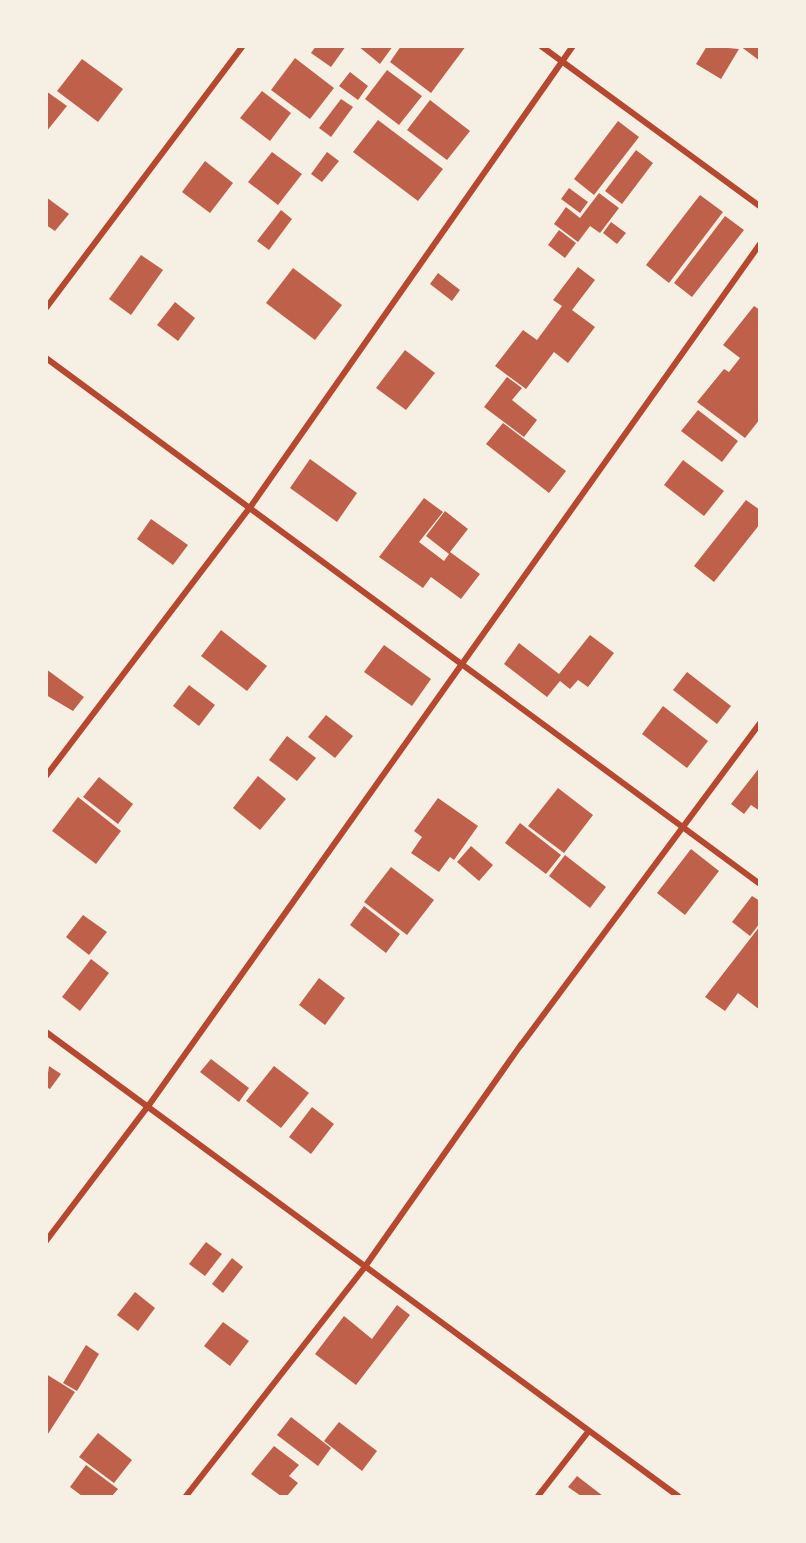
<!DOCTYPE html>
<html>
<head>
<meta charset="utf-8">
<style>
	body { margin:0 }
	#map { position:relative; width:806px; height:1543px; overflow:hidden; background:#f6efe4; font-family:Karla,sans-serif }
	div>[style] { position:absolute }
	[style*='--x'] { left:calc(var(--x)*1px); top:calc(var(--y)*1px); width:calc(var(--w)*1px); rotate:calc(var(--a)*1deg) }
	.building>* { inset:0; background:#bf614a }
	.minor>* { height:6px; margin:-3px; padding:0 3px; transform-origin:3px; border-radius:3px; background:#b5482f }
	span { translate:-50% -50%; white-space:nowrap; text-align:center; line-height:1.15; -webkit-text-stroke:6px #f6efe4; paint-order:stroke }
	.frame { position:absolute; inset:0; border:48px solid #f6efe4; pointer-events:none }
</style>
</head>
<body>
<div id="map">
	<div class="building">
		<div style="clip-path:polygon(316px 46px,346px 46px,331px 67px,311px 53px)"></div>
		<div style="clip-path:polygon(358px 46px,393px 46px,380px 64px)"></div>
		<div style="clip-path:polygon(401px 46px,466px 46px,431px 93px,390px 62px)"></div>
		<div style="clip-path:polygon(707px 46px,739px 49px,721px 79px,696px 64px)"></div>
		<div style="clip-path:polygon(740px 46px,760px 46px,760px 61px)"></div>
		<div style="clip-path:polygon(295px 58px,334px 88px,310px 119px,271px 90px)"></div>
		<div style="clip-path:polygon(82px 59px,123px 89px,98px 122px,57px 91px)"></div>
		<div style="clip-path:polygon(387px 70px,422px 96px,399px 125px,365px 99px)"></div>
		<div style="clip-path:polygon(350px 72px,368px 86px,358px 100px,339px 86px)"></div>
		<div style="clip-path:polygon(46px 91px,67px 106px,46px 132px)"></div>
		<div style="clip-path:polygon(262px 91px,291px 113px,270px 141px,240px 118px)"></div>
		<div style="clip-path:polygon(341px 99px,353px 107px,331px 137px,319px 128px)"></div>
		<div style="clip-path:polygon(430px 100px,470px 131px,447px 160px,407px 130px)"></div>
		<div style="clip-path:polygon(378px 120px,443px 169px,418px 201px,353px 152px)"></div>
		<div style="clip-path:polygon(618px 121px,639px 137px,594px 195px,574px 179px)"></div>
		<div style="clip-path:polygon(636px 150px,653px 163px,622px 204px,605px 191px)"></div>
		<div style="clip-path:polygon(272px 152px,302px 174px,278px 205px,248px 182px)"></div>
		<div style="clip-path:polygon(327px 152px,339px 161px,322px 182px,311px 174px)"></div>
		<div style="clip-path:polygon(205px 161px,233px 183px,210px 213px,182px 192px)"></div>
		<div style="clip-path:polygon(569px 188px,588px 202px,580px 213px,561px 199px)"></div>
		<div style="clip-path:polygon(599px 193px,619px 208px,600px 233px,590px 226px,578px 242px,554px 224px,566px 207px,580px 218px)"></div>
		<div style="clip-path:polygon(700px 195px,723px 212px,669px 283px,646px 265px)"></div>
		<div style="clip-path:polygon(46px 197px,69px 214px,55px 231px,46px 225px)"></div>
		<div style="clip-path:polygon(281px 210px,292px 219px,269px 250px,257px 241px)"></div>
		<div style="clip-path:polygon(725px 216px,744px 230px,692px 297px,674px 283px)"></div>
		<div style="clip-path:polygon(611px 222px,626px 233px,617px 244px,603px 233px)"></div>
		<div style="clip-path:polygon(559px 230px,576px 243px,565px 258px,548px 245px)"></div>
		<div style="clip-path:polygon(141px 255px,163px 270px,131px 315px,109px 299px)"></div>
		<div style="clip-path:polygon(578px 267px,595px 280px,572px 310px,595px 327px,568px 363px,554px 352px,526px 389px,495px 366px,523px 330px,537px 340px,562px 306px,553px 300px)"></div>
		<div style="clip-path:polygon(293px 268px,342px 305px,315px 340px,266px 303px)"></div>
		<div style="clip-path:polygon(438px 273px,460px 290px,452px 301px,430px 284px)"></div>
		<div style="clip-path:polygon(175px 302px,195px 318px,178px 341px,157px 325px)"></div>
		<div style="clip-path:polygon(754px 306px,760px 310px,760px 419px,745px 438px,697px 402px,724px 369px,729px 372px,740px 358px,723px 345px)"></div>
		<div style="clip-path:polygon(405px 350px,435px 373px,406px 410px,376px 388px)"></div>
		<div style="clip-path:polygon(507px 377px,522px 388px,512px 400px,537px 420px,524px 437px,484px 407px)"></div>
		<div style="clip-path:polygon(698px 410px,738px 441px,722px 462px,681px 431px)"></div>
		<div style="clip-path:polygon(503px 423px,566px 471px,549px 493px,486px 444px)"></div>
		<div style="clip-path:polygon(310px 459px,357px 493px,337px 522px,290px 488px)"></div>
		<div style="clip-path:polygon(683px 460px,724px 491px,704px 516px,664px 485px)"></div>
		<div style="clip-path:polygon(424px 498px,443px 512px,419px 542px,444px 561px,449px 554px,426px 536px,445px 511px,468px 529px,450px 552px,480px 574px,461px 599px,431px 577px,423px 588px,379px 557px)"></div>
		<div style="clip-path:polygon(746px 500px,760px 510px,760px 524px,714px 582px,694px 566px)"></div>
		<div style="clip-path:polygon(151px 519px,188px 545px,173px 565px,137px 539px)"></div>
		<div style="clip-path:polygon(221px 630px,267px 666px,247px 691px,201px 656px)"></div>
		<div style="clip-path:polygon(590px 635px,614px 653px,588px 687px,578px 680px,570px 689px,560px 681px,547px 697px,504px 664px,519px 643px,559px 674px)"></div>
		<div style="clip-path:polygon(384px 645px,431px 679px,412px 706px,364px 672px)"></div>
		<div style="clip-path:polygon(46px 669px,84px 697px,73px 711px,46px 695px)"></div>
		<div style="clip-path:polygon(687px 672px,731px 706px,717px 724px,673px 690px)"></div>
		<div style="clip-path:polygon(189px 685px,215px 705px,199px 726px,173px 706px)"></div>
		<div style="clip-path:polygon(663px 706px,708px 741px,687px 768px,642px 734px)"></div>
		<div style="clip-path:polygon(326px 715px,353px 736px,335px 758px,308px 737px)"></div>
		<div style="clip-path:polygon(287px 736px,316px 758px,297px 781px,269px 760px)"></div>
		<div style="clip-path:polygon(760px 767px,760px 811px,751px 805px,744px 814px,731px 804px)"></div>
		<div style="clip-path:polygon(258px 776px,286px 799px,260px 830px,233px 808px)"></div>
		<div style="clip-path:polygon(99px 777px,133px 804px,118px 824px,83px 797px)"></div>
		<div style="clip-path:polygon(558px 788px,593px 815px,564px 853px,528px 826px)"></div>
		<div style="clip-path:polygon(78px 797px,121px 831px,96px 864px,52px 831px)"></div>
		<div style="clip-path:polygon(438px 798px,478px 826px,454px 860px,450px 857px,439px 872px,411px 853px,422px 837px,414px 831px)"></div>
		<div style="clip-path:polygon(520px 823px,561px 855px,546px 874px,505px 843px)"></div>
		<div style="clip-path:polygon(471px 846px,493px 865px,479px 881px,457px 862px)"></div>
		<div style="clip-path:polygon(691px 849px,719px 871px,685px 915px,657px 893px)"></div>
		<div style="clip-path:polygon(565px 855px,606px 887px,590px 908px,549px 876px)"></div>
		<div style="clip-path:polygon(391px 867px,434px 900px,407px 935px,364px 902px)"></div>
		<div style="clip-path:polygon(752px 896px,760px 901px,760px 923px,750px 936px,732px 922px)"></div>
		<div style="clip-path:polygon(364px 906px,400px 934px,386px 953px,350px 925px)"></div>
		<div style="clip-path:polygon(83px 915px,107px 932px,89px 955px,66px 937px)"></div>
		<div style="clip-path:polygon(760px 926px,760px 1010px,738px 993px,725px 1011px,705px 997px)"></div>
		<div style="clip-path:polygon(91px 959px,109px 973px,80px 1011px,62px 997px)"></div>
		<div style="clip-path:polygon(319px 978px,345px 998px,325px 1025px,299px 1005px)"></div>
		<div style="clip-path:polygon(211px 1059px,249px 1088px,239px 1102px,200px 1072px)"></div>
		<div style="clip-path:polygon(49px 1066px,61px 1074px,50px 1089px,46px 1087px)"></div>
		<div style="clip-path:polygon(274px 1066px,309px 1093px,281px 1128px,246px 1101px)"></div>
		<div style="clip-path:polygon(312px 1107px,334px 1124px,311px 1154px,289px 1137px)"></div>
		<div style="clip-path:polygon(206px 1242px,222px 1254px,205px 1276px,189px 1264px)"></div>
		<div style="clip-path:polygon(232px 1258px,243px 1267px,223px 1293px,212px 1284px)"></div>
		<div style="clip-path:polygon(135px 1292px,155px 1308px,138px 1331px,117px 1315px)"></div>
		<div style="clip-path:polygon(397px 1305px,410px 1315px,356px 1385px,315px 1354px,344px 1316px,372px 1339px)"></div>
		<div style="clip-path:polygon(223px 1322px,249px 1341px,230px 1366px,204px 1346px)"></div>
		<div style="clip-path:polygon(86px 1345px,99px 1354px,77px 1391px,63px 1383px)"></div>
		<div style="clip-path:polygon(46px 1374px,75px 1392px,46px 1437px)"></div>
		<div style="clip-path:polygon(291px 1417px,331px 1448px,318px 1466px,277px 1435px)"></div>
		<div style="clip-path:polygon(339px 1422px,377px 1451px,362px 1471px,324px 1441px)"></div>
		<div style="clip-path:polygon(98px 1433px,132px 1460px,114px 1483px,79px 1457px)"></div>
		<div style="clip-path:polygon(274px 1446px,299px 1465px,289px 1476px,298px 1483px,287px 1496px,281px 1496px,251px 1474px)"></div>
		<div style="clip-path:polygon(86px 1465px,118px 1489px,112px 1496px,82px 1496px,70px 1487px)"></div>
		<div style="clip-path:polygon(577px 1476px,603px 1496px,581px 1496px,568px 1487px)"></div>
	</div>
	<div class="minor">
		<div style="--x:541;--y:46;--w:271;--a:36.2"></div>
		<div style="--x:46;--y:308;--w:328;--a:-53.1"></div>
		<div style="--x:46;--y:358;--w:887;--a:36.38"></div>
		<div style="--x:46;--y:776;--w:335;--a:-52.8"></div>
		<div style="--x:249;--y:509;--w:565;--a:-55.02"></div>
		<div style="--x:46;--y:1032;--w:784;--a:36.29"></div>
		<div style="--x:46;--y:1241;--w:171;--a:-52.9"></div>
		<div style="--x:149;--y:1105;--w:1056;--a:-54.64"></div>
		<div style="--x:186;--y:1496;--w:289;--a:-52"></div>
		<div style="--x:364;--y:1268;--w:273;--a:-54.9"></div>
		<div style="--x:521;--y:1045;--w:401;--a:-53.4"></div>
		<div style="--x:538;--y:1496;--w:81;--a:-52"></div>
	</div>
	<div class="frame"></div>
</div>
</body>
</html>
